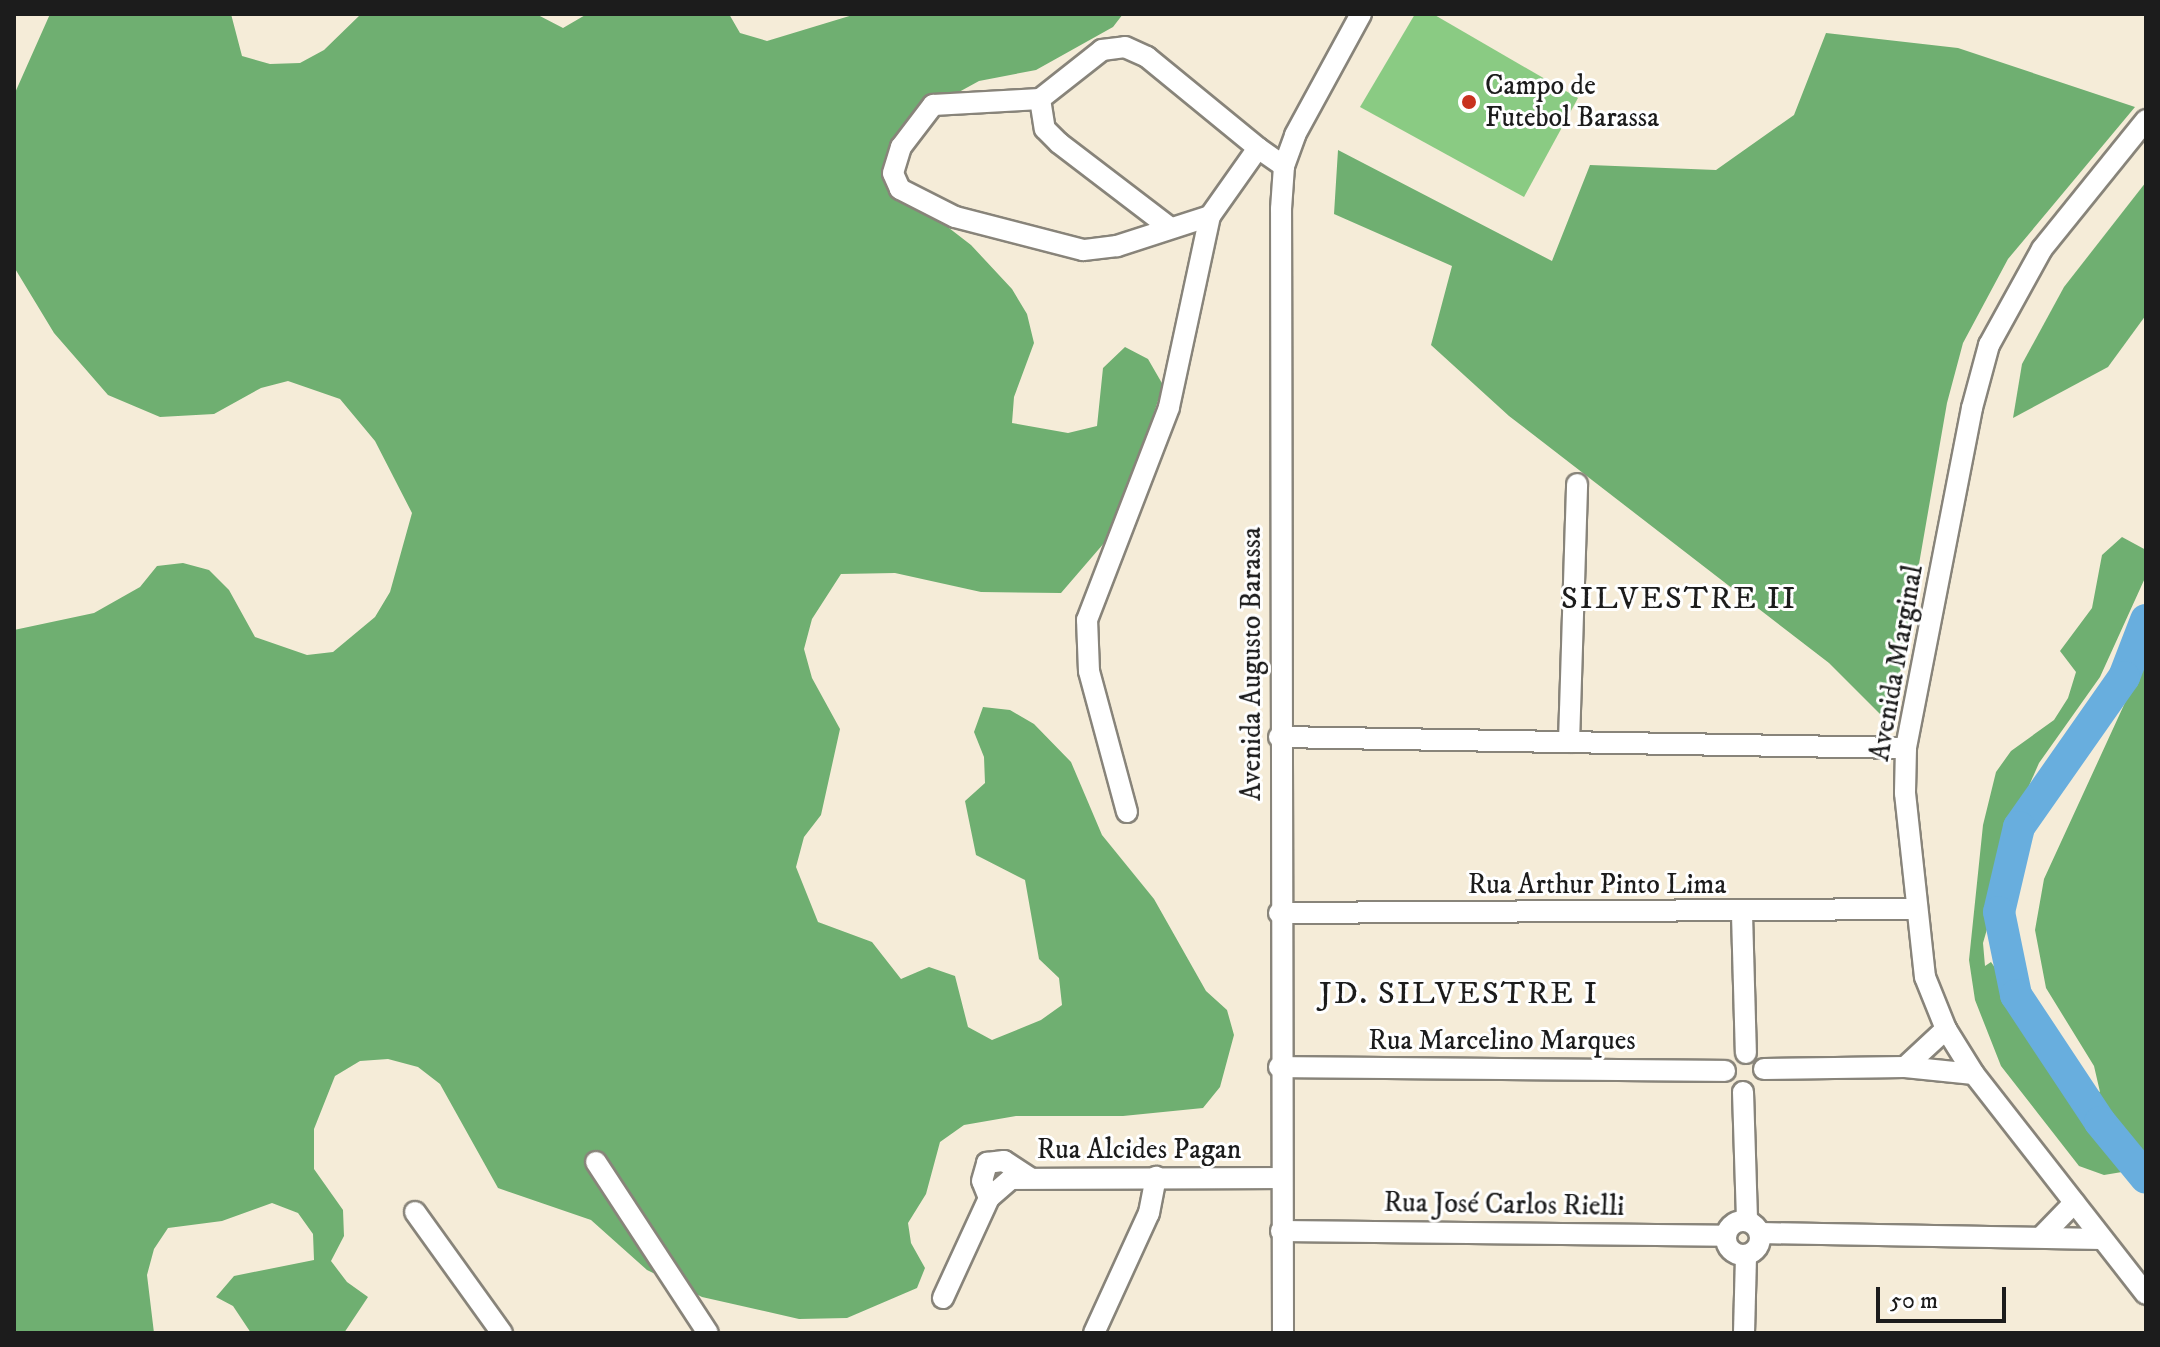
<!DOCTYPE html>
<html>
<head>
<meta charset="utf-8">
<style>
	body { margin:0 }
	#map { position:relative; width:2160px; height:1347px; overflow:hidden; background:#f5ecd8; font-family:"IM FELL DW Pica",serif }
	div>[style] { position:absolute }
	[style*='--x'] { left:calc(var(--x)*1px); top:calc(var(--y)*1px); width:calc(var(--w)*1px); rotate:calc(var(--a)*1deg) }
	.green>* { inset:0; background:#8acb83 }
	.forest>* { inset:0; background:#6faf71 }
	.river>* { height:32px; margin:-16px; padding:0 16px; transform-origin:16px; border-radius:16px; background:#68aede }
	.roads { filter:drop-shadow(2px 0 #88847a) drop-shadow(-2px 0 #88847a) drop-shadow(0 2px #88847a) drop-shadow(0 -2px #88847a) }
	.minor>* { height:20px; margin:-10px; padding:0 10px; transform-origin:10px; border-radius:10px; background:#fff }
	.minor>.ring { margin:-10px; padding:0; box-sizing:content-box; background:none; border:20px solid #fff; border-radius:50% }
	.dots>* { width:22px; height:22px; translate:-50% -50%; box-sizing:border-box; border:4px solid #fff; border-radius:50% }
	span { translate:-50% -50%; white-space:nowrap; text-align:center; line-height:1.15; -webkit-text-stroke:6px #fff; paint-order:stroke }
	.poi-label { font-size:28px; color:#1c1c1c }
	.left { translate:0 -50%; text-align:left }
	.street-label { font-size:28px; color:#1c1c1c }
	.quarter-label { font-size:32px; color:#1c1c1c; letter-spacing:2px }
	.frame { position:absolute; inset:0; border:16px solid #1c1c1c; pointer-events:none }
	.scale { position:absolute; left:1876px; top:1287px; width:130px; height:36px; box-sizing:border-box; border:4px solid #1c1c1c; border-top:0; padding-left:10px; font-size:24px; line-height:28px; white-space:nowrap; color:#1c1c1c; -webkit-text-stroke:6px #fff; paint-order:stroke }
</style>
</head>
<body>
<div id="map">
	<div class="green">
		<div style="clip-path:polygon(1415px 14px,1433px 14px,1578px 98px,1524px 197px,1360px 107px)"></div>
	</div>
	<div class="forest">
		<div style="clip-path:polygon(50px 14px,231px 14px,242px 56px,270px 64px,300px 63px,324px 50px,361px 14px,536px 14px,563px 28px,587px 14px,729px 14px,740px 33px,767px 41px,856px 14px,1123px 14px,1113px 27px,1036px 70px,979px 81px,928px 109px,898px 160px,927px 211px,971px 245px,1012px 289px,1027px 314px,1034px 343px,1014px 397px,1012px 423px,1068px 433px,1097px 426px,1103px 368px,1125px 347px,1148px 359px,1163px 385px,1117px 528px,1061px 593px,981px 592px,895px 573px,841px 574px,812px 619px,804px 649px,812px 678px,840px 729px,821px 815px,804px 837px,796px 867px,818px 922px,872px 942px,901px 979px,929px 967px,955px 976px,968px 1027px,992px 1040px,1041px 1020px,1062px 1005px,1059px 978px,1039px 959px,1025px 880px,976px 855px,965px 801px,985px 783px,984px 757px,974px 732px,983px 707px,1010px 710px,1034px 724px,1071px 762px,1102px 835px,1154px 899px,1206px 991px,1227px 1010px,1234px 1035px,1220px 1087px,1203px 1108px,1123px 1116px,1016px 1116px,964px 1125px,940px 1142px,926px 1194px,908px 1223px,911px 1243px,925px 1268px,917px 1288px,847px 1318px,799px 1319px,702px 1297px,647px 1270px,591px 1220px,498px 1188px,440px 1084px,418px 1067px,388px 1059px,360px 1061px,335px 1076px,314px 1129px,314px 1169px,343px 1210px,344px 1236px,331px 1261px,347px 1282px,368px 1297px,344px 1333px,251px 1333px,233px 1306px,216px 1297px,234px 1276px,314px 1260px,313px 1234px,298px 1213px,272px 1203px,222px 1221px,168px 1228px,154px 1249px,147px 1275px,154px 1333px,14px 1333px,14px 630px,94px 613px,140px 587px,157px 566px,183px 563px,209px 570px,229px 590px,255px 637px,307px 655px,333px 652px,375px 617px,390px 592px,412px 513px,375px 441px,340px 399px,288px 381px,261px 388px,214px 414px,160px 417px,108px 395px,54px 333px,14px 267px,14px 95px)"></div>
		<div style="clip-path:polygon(1826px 33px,1958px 48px,2135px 107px,2008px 259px,1963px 343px,1947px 403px,1891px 725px,1829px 663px,1509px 416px,1431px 345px,1452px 266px,1334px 214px,1338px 150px,1552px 261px,1590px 165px,1716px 170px,1794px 115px)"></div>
		<div style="clip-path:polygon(2146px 182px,2146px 315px,2108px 367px,2013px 418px,2022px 364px,2064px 287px)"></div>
		<div style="clip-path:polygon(2122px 537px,2146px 550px,2145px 578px,2100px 677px,2039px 763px,2028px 788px,1983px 943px,1985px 966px,1991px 962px,2057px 1057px,2082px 1085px,2100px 1092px,2094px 1066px,2046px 988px,2035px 930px,2044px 879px,2146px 657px,2146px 1168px,2104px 1175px,2079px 1166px,2001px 1066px,1975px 1000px,1969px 960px,1983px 825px,1996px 772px,2011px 751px,2054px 720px,2068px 698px,2076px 672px,2060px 651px,2092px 608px,2102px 555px)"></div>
	</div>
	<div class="river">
		<div style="--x:2146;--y:620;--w:61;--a:111.1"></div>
		<div style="--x:2124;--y:677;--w:183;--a:125"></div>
		<div style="--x:2019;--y:827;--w:87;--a:103.2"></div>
		<div style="--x:1999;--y:912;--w:85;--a:78.4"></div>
		<div style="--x:2016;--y:995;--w:152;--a:56.5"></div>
		<div style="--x:2100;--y:1122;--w:72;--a:50.6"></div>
	</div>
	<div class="roads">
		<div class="minor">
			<div style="--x:1040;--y:99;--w:30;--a:81"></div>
			<div style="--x:1045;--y:129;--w:20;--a:45"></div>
			<div style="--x:1059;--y:143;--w:138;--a:37.4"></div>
			<div style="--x:2146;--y:120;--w:166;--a:128.9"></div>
			<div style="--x:2042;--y:249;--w:110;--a:118.9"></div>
			<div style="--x:1989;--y:345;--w:65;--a:105.1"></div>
			<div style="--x:1972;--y:408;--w:346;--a:101"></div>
			<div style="--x:1906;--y:748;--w:45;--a:91.3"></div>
			<div style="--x:1905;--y:793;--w:185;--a:83.8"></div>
			<div style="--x:1925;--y:977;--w:56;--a:68"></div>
			<div style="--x:1946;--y:1029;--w:53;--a:58.1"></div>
			<div style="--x:1974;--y:1074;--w:279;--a:52"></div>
			<div style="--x:1210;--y:216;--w:98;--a:162.1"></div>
			<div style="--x:1117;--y:246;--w:34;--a:173"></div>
			<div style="--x:1083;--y:250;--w:132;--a:-165.5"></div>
			<div style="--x:955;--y:217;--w:62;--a:-153"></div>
			<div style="--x:900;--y:189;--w:17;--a:-114"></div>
			<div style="--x:893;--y:173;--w:27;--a:-73"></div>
			<div style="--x:901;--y:147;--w:53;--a:-52.7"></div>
			<div style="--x:933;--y:105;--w:107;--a:-3.2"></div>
			<div style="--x:1040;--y:99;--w:79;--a:-38.3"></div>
			<div style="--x:1102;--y:50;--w:23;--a:-7"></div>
			<div style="--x:1125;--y:47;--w:24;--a:24"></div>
			<div style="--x:1147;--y:57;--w:144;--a:39.3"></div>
			<div style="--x:1279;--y:737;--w:627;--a:1.01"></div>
			<div style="--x:1569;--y:742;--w:258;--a:-88.2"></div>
			<div style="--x:1127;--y:812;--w:146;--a:-105.1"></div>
			<div style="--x:1089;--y:671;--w:51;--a:-92.2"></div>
			<div style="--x:1087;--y:620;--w:228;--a:-68.9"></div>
			<div style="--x:1169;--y:407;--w:195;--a:-77.9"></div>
			<div style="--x:1210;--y:216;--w:83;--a:-54.8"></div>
			<div style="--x:1258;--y:148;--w:32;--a:35"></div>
			<div style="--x:1279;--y:913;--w:635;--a:-0.36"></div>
			<div style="--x:1742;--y:914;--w:139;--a:88.4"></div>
			<div style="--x:1279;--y:1067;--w:446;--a:0.5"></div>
			<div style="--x:1905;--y:1067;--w:56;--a:-42.8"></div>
			<div style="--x:1764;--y:1069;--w:141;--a:-0.8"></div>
			<div style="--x:1905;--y:1067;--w:69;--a:5.8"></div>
			<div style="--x:1743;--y:1092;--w:129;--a:88.2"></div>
			<div style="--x:596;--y:1162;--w:204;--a:56.8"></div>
			<div style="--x:989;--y:1198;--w:18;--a:-112"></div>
			<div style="--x:982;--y:1181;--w:19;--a:-74"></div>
			<div style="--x:987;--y:1163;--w:17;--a:-7"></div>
			<div style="--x:1004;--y:1161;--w:30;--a:33"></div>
			<div style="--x:415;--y:1212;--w:149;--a:54.3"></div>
			<div class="ring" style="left:1726px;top:1221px;width:14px;height:14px"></div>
			<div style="--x:1281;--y:1231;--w:445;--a:0.6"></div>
			<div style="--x:1760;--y:1233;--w:342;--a:1"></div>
			<div style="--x:2043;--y:1235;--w:45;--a:-45.9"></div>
			<div style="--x:943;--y:1298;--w:110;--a:-65.3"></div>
			<div style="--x:989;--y:1198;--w:29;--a:-41"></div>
			<div style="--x:1011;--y:1179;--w:269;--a:-0.2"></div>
			<div style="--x:1094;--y:1333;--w:132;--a:-65.4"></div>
			<div style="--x:1149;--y:1213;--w:37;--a:-79"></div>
			<div style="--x:1283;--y:1333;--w:1124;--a:-90.1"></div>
			<div style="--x:1281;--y:209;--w:43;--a:-86"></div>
			<div style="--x:1284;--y:166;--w:33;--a:-70"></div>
			<div style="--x:1295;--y:135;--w:138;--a:-61.4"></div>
			<div style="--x:1744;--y:1333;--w:78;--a:-88.5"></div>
		</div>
	</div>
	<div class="dots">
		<div style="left:1469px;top:102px;background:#c8321e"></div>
	</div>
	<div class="poi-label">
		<span class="left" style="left:1485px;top:102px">Campo de<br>Futebol Barassa</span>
	</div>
	<div class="street-label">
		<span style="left:1897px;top:663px;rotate:-80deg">Avenida Marginal</span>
		<span style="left:1252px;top:664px;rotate:-90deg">Avenida Augusto Barassa</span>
		<span style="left:1597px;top:885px">Rua Arthur Pinto Lima</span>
		<span style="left:1502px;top:1041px">Rua Marcelino Marques</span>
		<span style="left:1139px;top:1150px">Rua Alcides Pagan</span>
		<span style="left:1504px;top:1205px;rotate:1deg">Rua José Carlos Rielli</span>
	</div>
	<div class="quarter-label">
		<span style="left:1679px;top:599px">SILVESTRE II</span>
		<span style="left:1459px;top:994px">JD. SILVESTRE I</span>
	</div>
	<div class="frame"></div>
	<div class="scale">50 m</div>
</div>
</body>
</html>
